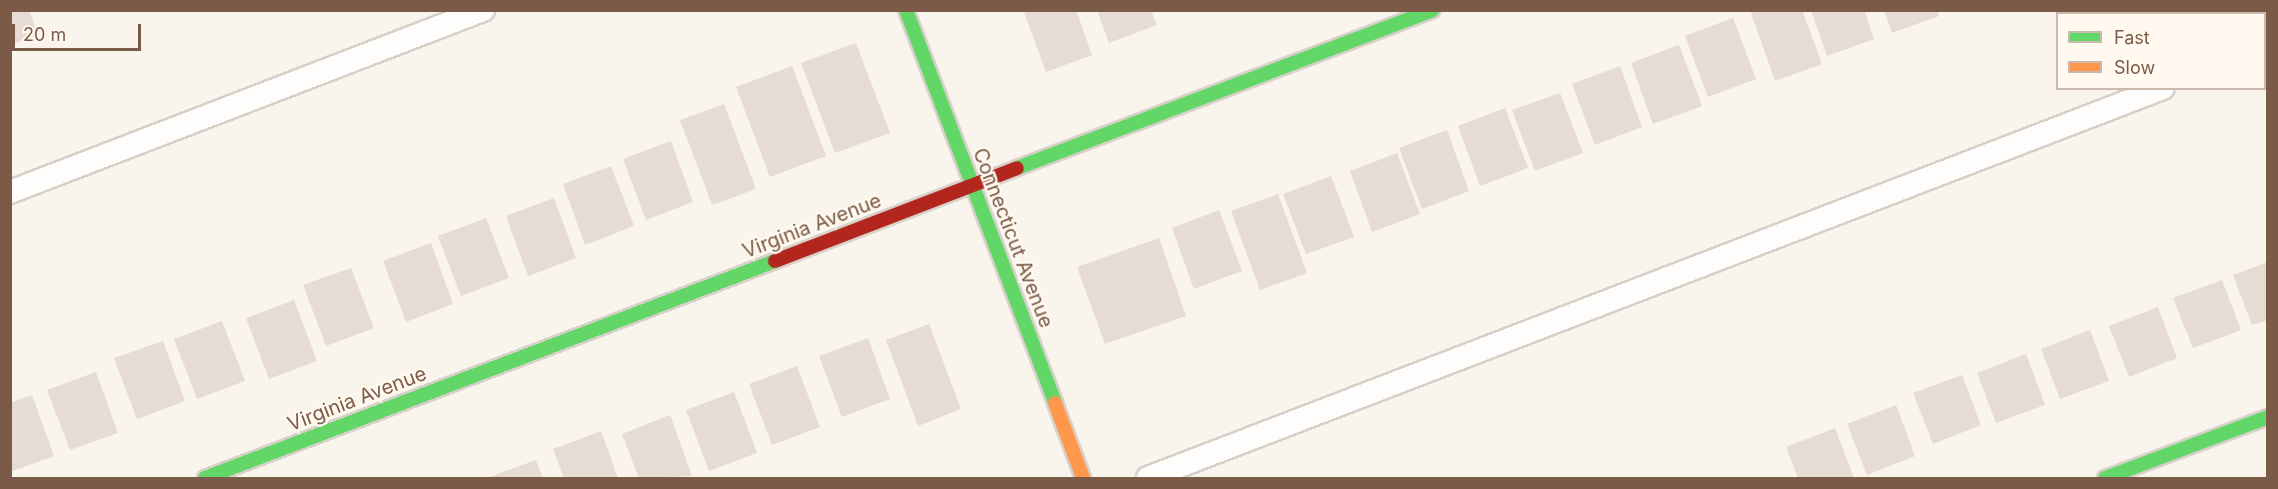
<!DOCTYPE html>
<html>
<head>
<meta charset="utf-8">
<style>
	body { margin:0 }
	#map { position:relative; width:2278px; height:489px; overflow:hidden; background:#f9f4ec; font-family:Inter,sans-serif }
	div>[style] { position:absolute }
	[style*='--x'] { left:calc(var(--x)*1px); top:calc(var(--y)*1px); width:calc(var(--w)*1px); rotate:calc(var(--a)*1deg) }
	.building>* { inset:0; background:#e6dcd3 }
	.roads { filter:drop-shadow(2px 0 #d8d1ca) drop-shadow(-2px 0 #d8d1ca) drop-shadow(0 2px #d8d1ca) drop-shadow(0 -2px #d8d1ca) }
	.lane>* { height:22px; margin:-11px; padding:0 11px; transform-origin:11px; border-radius:11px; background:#fefdfc }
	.street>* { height:33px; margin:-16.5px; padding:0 16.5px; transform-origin:16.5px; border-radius:16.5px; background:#fefdfc }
	.fast>* { height:14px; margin:-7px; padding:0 7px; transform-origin:7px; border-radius:7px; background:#63d668 }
	.slow>* { height:14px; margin:-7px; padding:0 7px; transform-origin:7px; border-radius:7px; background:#ff974d }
	.jam>* { height:14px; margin:-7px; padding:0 7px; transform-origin:7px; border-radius:7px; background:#b3261e }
	span { translate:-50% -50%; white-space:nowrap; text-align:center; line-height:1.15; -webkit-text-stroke:4.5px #fff9ef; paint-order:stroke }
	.street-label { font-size:20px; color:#7b5a47 }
	.frame { position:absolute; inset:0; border:12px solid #7b5a47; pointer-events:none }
	.legend { position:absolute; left:2056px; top:12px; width:210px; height:78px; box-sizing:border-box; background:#fff9ef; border:2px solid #cab9ac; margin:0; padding:8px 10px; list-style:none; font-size:18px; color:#7b5a47 }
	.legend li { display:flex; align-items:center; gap:12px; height:30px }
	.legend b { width:30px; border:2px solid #cab9ac }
	.scale { position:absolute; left:12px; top:24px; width:129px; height:27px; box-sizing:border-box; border:3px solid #7b5a47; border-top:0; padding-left:8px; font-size:18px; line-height:21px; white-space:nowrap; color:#7b5a47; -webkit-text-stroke:4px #fff9ef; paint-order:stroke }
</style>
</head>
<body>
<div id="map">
	<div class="building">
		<div style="clip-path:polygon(10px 10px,29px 10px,38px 35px,10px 45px)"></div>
		<div style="clip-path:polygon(1023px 10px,1076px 10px,1092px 55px,1046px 72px)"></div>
		<div style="clip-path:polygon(1097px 10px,1151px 10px,1157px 25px,1109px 43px)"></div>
		<div style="clip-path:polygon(1750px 10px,1802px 10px,1822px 64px,1775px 81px)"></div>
		<div style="clip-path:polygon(1811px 10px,1864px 10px,1874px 39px,1827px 56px)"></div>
		<div style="clip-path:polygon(1884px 10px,1937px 10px,1939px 16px,1892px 33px)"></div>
		<div style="clip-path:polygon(1733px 18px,1756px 79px,1708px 97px,1685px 36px)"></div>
		<div style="clip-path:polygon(856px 43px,890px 133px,835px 153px,801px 63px)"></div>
		<div style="clip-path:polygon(1679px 45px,1702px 106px,1653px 124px,1631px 63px)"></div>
		<div style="clip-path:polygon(792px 66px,826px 156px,770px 177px,736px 87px)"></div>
		<div style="clip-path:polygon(1620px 66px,1642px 127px,1595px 145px,1572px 84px)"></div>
		<div style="clip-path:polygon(1560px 93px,1583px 153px,1535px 171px,1512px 110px)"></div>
		<div style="clip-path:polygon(724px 104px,756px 189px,712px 205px,680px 120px)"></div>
		<div style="clip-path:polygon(1505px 108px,1528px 168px,1480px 186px,1458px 126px)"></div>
		<div style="clip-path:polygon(1447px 130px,1469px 191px,1422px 209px,1399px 148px)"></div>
		<div style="clip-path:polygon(671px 141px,693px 202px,646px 220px,623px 159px)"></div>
		<div style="clip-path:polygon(1397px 153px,1420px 214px,1372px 232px,1350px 171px)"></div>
		<div style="clip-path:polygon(611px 166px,634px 226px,585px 245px,563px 184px)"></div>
		<div style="clip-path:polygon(1331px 176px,1354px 237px,1306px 254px,1283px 194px)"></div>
		<div style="clip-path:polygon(1278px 194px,1307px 273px,1260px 290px,1231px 211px)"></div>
		<div style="clip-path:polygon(554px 198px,576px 258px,528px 276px,506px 216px)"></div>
		<div style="clip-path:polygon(1219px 210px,1242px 271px,1194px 289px,1172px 228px)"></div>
		<div style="clip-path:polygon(486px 218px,509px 278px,461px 296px,438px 236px)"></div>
		<div style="clip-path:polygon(1159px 238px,1186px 316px,1105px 344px,1077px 267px)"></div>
		<div style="clip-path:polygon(431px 243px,453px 304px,406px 322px,383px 261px)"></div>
		<div style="clip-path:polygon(2268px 262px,2268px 320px,2252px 325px,2233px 275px)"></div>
		<div style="clip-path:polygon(351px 268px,374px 328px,326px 346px,303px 285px)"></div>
		<div style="clip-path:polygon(2222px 280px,2241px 330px,2193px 348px,2173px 298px)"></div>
		<div style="clip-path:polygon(294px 300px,317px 361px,269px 379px,246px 318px)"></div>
		<div style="clip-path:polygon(2158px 307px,2177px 358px,2129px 377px,2109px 326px)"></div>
		<div style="clip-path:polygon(222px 321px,245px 381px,197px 399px,174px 339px)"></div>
		<div style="clip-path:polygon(929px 324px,961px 409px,918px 426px,886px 340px)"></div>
		<div style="clip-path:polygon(2090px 330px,2109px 381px,2060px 399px,2041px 349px)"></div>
		<div style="clip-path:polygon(868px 338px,890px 399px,842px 417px,819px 356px)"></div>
		<div style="clip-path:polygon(163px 341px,185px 401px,137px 419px,114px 358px)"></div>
		<div style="clip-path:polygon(2026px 354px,2045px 405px,1996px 423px,1977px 373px)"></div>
		<div style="clip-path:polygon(797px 366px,820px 427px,772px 445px,749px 384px)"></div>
		<div style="clip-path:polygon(96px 372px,118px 433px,70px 450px,47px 390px)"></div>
		<div style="clip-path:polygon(1962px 375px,1981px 425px,1933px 444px,1913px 393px)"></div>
		<div style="clip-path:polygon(734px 392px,757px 453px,709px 471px,686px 410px)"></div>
		<div style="clip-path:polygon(32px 395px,54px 456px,10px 472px,10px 403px)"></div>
		<div style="clip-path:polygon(1896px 405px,1915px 456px,1867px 475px,1847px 424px)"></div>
		<div style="clip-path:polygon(670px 415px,692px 476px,639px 478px,622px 434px)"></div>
		<div style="clip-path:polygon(1835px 428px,1854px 478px,1798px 478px,1786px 447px)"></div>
		<div style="clip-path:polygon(601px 431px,618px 478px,564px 478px,553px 449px)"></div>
		<div style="clip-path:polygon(536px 460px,543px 478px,487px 478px)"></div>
	</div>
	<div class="roads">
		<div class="lane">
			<div style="--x:10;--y:192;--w:507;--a:-21.05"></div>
			<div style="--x:1148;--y:478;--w:1087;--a:-21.02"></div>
		</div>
		<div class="street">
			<div style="--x:2264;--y:25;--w:9;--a:63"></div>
		</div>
		<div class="fast">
			<div style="--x:906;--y:10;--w:420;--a:69.2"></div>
			<div style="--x:1017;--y:168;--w:444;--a:-20.8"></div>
			<div style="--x:205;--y:478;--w:610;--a:-20.84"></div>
			<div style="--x:2105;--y:478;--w:174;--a:-20.5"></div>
		</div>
		<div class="slow">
			<div style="--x:1055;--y:403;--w:80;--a:69.5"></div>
		</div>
		<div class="jam">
			<div style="--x:775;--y:261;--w:259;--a:-21"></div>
		</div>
	</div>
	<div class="street-label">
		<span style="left:812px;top:226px;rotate:-21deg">Virginia Avenue</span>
		<span style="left:1013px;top:238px;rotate:69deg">Connecticut Avenue</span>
		<span style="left:357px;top:399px;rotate:-21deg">Virginia Avenue</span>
	</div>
	<div class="frame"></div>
	<ul class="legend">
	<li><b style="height:8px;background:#63d668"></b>Fast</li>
	<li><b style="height:8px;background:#ff974d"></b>Slow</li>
	</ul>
	<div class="scale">20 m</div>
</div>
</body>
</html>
